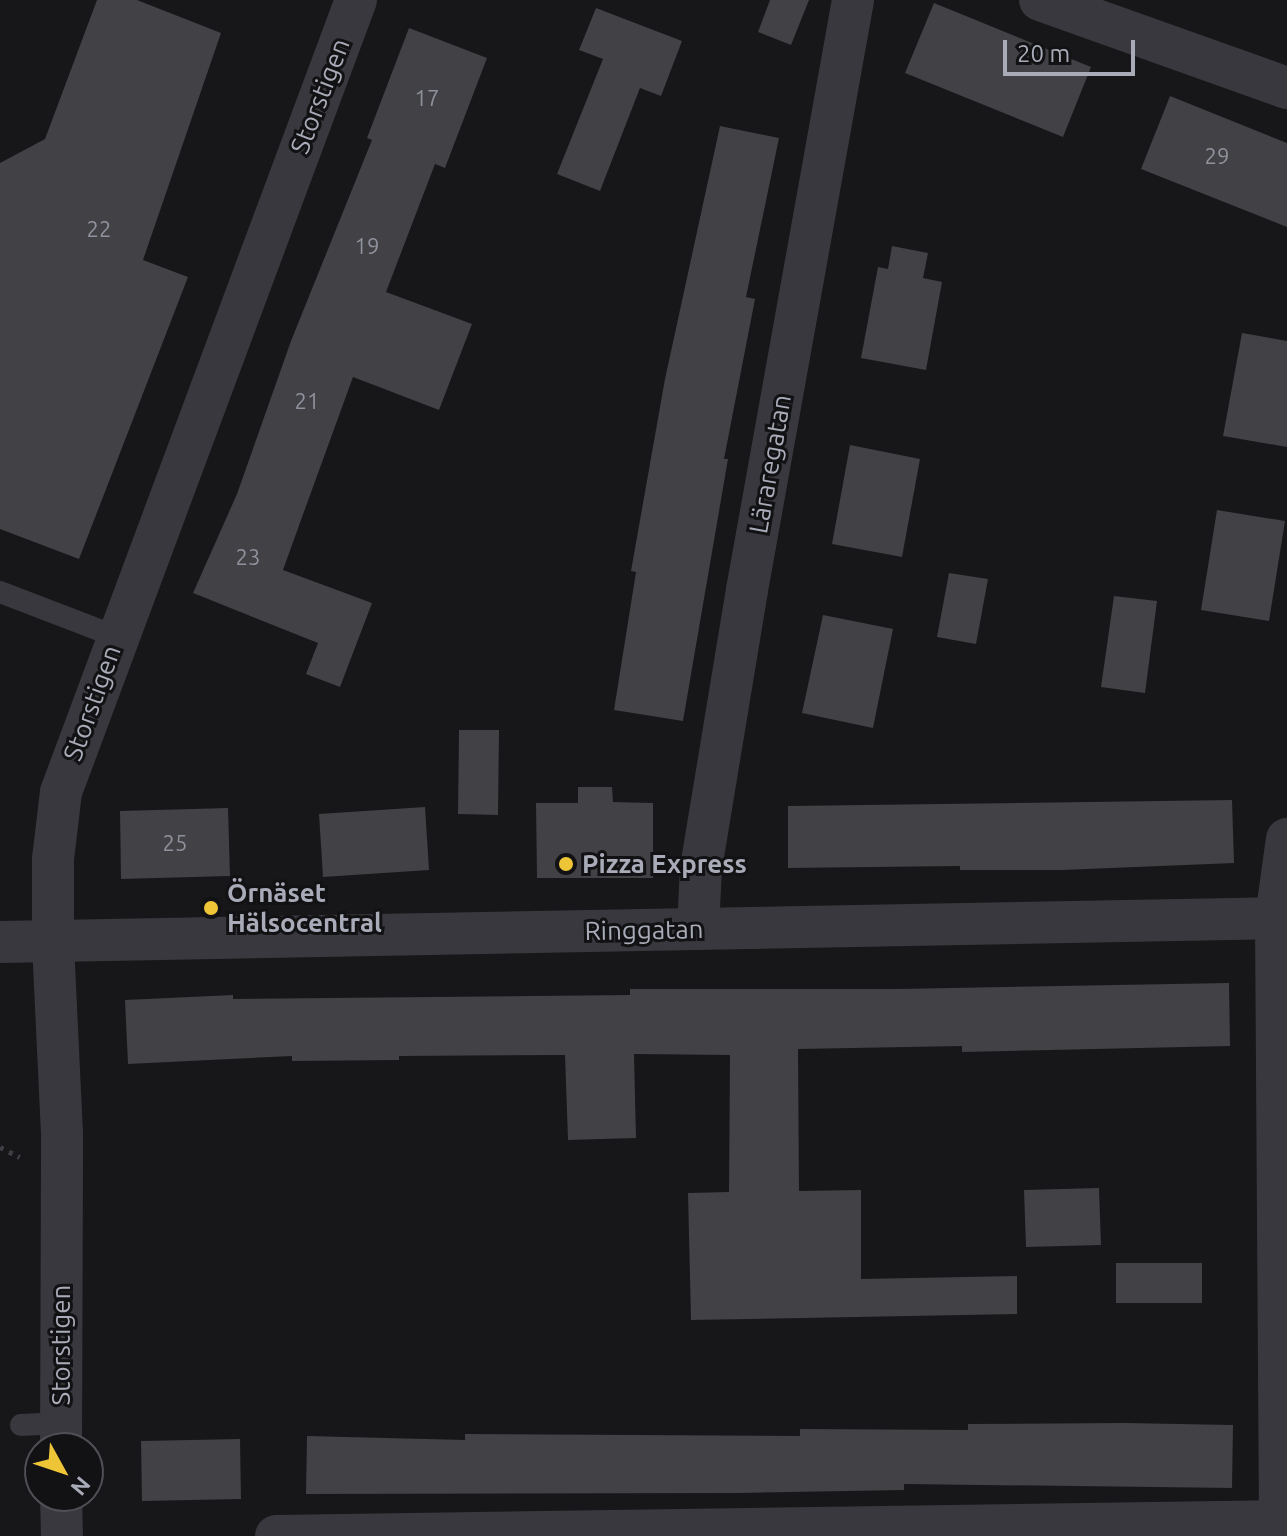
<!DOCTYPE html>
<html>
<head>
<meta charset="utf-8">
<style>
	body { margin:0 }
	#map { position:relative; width:1287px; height:1536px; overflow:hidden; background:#171719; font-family:Ubuntu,sans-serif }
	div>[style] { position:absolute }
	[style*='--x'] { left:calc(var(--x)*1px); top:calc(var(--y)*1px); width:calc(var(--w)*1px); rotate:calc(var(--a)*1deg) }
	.building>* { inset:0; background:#414146 }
	.path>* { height:5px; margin-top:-2.5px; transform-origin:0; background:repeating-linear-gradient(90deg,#3e3f45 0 4px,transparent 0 10px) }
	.lane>* { height:22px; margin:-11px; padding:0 11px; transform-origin:11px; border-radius:11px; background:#38383e }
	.street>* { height:42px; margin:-21px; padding:0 21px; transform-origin:21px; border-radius:21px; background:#38383e }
	.dots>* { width:22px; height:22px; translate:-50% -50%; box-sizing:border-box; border:4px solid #121214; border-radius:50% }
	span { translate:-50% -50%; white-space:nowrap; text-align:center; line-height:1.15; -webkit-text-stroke:6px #121214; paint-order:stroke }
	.number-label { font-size:22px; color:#8f919c }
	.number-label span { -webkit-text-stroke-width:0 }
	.street-label { font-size:26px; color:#a9acb8 }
	.poi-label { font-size:26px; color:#a9acb8; font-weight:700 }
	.left { translate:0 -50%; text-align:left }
	.north { position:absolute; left:24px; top:1432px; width:80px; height:80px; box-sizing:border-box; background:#121214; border:2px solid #4e5056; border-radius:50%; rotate:130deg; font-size:22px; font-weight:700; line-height:32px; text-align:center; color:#a9acb8 }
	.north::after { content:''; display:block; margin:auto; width:28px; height:36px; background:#efc538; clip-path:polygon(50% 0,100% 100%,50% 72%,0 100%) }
	.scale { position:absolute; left:1003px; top:40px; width:132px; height:36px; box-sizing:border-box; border:4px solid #a9acb8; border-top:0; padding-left:10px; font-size:24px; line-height:28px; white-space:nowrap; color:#a9acb8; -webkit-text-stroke:6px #121214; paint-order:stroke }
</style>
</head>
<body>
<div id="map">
	<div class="building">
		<div style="clip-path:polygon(97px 0,137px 0,221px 33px,143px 260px,188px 277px,79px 559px,0 529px,0 163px,45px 139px)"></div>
		<div style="clip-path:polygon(770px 0,809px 0,791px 45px,758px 32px)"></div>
		<div style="clip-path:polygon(934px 3px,1091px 67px,1063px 137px,905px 73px)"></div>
		<div style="clip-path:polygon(596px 8px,682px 41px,661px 96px,640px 88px,600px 191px,557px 174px,603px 59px,579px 50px)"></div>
		<div style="clip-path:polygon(409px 28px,487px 58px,445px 168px,435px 164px,386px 292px,472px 324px,439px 410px,353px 377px,301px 520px,283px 570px,372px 603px,340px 687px,306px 674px,318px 643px,193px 593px,237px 494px,291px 341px,372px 140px,367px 138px)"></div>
		<div style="clip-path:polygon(1170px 96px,1287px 143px,1287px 227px,1141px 169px)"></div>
		<div style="clip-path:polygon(720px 126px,779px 138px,746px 297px,755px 299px,724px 459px,728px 459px,683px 721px,614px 710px,636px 572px,631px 571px,665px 379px)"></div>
		<div style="clip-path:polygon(892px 246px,928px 253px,923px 278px,942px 282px,926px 370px,861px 358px,878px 267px,888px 269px)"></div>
		<div style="clip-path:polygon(1242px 333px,1287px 341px,1287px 447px,1223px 436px)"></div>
		<div style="clip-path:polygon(850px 445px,920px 459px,902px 557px,832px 544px)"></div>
		<div style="clip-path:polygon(1217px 510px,1285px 521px,1269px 621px,1201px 610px)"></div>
		<div style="clip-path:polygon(949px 573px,988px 579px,976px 644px,937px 637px)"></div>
		<div style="clip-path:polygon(1114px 596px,1157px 601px,1145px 693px,1101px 687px)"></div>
		<div style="clip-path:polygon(823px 615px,893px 629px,873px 728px,802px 713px)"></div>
		<div style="clip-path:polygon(459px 730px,499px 730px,498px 815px,458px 814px)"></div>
		<div style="clip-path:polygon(578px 787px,612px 787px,613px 802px,653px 803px,653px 878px,537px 878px,536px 803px,578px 803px)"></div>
		<div style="clip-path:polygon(1232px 800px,1234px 863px,1063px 870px,960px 870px,960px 866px,788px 868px,788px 806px)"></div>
		<div style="clip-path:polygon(425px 807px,429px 870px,323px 877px,319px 814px)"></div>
		<div style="clip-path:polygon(228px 808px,230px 876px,121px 879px,120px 811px)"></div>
		<div style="clip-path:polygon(1229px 983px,1230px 1046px,962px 1052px,962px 1046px,798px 1049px,799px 1191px,861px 1190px,861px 1279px,1017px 1276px,1017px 1314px,691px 1320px,688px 1193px,729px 1192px,730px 1055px,634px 1054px,636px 1138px,568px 1140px,565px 1055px,399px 1056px,399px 1060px,292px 1061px,292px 1056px,128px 1064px,125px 1000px,233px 995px,233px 999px,630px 995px,630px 989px,898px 989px)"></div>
		<div style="clip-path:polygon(1099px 1188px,1101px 1245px,1026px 1247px,1024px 1190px)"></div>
		<div style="clip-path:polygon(1116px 1263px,1202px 1263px,1202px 1303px,1116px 1303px)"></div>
		<div style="clip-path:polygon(1125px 1423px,1233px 1425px,1232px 1488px,904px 1484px,904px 1490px,740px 1493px,306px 1494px,307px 1436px,465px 1440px,465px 1434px,800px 1436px,800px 1429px,968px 1430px,968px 1424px)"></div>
		<div style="clip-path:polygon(240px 1439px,241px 1499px,142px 1501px,141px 1441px)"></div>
	</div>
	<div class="path">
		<div style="--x:0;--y:1147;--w:22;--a:27"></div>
	</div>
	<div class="lane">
		<div style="--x:0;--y:592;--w:125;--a:21"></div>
		<div style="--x:21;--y:1425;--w:40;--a:-2.9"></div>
	</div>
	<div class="street">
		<div style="--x:1040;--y:0;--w:262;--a:19.6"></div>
		<div style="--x:698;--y:929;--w:61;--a:-87.2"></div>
		<div style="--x:701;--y:868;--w:282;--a:-80.6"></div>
		<div style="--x:747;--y:590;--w:599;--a:-79.81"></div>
		<div style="--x:0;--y:942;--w:1287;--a:-1.07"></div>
		<div style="--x:61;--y:1448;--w:314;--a:-89.8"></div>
		<div style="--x:62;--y:1134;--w:193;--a:-92.7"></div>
		<div style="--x:53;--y:941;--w:82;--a:-90"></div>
		<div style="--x:53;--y:859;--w:67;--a:-83.2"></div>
		<div style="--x:61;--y:792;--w:845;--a:-69.57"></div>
		<div style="--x:61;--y:1496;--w:40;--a:88.6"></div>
		<div style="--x:1280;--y:1521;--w:603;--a:-90.38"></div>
		<div style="--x:1276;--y:918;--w:80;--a:-82.1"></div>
		<div style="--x:276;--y:1536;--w:1011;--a:-0.85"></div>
	</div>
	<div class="dots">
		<div style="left:566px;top:864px;background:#efc538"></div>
		<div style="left:211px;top:908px;background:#efc538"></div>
	</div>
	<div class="number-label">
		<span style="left:427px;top:98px">17</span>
		<span style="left:1217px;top:156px">29</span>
		<span style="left:99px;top:229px">22</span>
		<span style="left:367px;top:246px">19</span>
		<span style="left:307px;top:401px">21</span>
		<span style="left:248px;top:557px">23</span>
		<span style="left:175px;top:843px">25</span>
	</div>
	<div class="street-label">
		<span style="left:320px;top:96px;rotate:-69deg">Storstigen</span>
		<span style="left:770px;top:464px;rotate:-80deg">Läraregatan</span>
		<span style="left:92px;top:703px;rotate:-70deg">Storstigen</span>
		<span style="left:644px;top:930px;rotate:-1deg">Ringgatan</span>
		<span style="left:61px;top:1345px;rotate:-90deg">Storstigen</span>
	</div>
	<div class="poi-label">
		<span class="left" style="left:582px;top:864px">Pizza Express</span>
		<span class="left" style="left:227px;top:908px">Örnäset<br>Hälsocentral</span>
	</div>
	<div class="north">N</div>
	<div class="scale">20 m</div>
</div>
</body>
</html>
